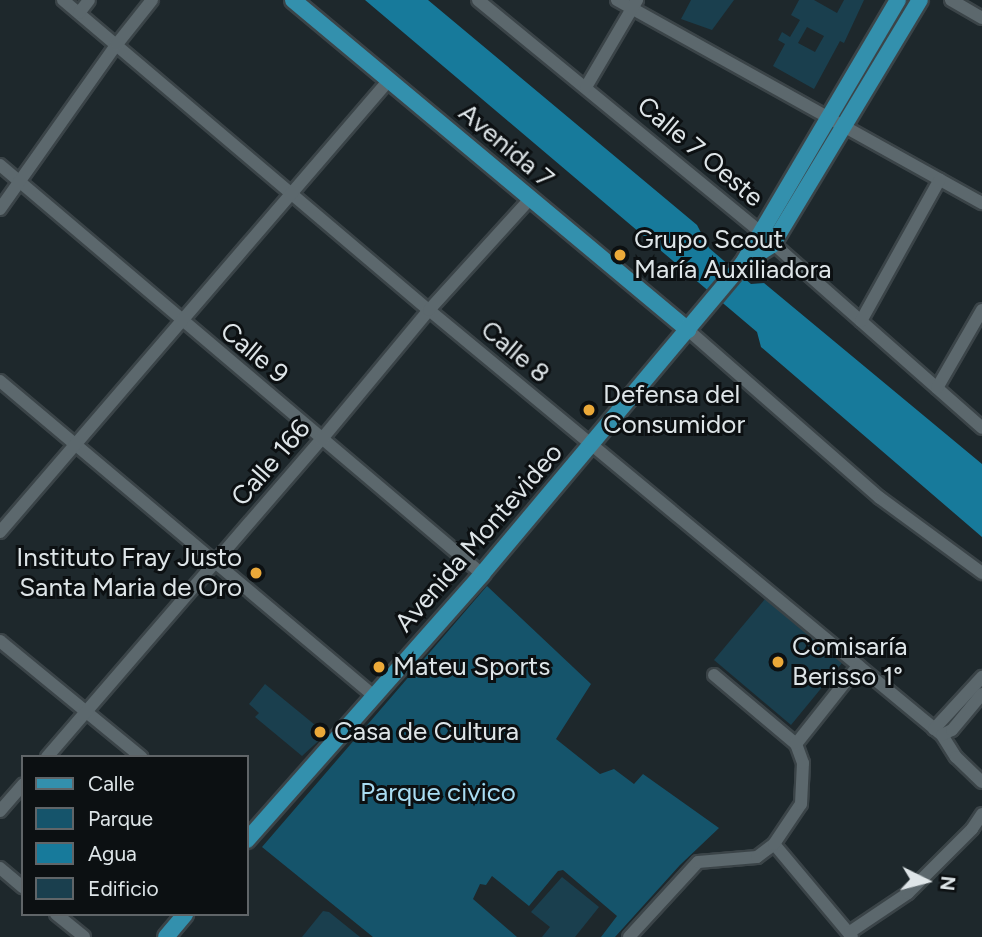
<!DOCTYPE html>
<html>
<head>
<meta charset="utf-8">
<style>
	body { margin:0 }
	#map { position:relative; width:982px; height:937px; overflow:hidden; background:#1e282c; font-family:Figtree,sans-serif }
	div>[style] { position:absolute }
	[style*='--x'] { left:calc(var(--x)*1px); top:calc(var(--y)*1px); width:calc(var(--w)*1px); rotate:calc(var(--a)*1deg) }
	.green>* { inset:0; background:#15546b }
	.water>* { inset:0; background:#177a9b }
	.building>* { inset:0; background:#1a3f4e }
	.roads { filter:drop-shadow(2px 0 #3b4448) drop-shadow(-2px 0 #3b4448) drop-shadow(0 2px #3b4448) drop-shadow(0 -2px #3b4448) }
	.minor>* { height:12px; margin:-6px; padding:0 6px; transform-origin:6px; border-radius:6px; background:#5c686d }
	.major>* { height:16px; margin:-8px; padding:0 8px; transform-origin:8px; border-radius:8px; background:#3390ad }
	.dots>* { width:19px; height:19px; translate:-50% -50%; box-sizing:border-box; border:4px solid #0c1012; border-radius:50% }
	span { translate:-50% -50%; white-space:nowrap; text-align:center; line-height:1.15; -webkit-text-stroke:6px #0c1012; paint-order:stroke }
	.street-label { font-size:26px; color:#dee5e8 }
	.poi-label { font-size:26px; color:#dee5e8 }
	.left { translate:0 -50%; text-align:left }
	.right { translate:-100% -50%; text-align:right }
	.park-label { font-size:26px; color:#a9dcf2 }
	.legend { position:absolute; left:21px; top:755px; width:228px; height:161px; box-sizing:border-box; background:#0c1012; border:2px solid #606568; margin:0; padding:9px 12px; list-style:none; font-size:21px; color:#dee5e8 }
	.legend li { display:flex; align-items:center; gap:14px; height:35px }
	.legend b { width:35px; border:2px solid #606568 }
	.north { position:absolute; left:891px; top:846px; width:70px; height:70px; -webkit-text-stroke:5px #0c1012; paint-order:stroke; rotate:96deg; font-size:19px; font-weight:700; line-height:28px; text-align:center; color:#dee5e8 }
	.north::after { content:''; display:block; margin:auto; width:24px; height:32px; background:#dee5e8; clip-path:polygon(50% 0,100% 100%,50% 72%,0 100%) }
</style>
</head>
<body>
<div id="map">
	<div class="green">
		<div style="clip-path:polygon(487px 586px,591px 684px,556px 739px,600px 774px,614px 769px,634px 784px,643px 774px,719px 828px,680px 865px,615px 937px,601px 937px,617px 916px,563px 870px,558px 871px,529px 906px,492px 876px,486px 885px,480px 884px,473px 899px,517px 937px,373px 937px,262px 847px)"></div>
	</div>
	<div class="water">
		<div style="clip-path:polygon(365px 0,428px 0,697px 225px,709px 248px,751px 284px,764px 283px,982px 464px,982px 537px,761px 347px,757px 332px)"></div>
	</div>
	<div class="building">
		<div style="clip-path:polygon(691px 0,734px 0,712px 30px,681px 19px)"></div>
		<div style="clip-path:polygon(evenodd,799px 0,814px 0,837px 13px,844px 0,864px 0,844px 43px,840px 41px,814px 89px,773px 66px,785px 44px,778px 40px,782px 32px,790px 37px,800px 20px,791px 15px,799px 0,807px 27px,824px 36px,815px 52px,798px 43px,807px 27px)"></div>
		<div style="clip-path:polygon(765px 599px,842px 663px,791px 725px,714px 660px)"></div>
		<div style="clip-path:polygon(265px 684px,326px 734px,302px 756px,255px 717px,259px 713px,249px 704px)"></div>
		<div style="clip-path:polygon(562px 877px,599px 907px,575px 937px,542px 937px,550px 927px,531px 912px)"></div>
		<div style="clip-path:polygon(323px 911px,329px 912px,360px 937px,302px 937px)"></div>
	</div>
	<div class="roads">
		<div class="minor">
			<div style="--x:63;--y:0;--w:480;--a:40.3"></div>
			<div style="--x:429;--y:310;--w:666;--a:39.64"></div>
			<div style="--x:942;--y:735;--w:26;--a:58"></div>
			<div style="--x:956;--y:757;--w:36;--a:44"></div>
			<div style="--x:478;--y:0;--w:365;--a:39.4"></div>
			<div style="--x:760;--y:232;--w:296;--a:41.4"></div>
			<div style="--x:617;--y:0;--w:418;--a:29.1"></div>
			<div style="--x:951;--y:0;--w:36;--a:30"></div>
			<div style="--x:79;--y:13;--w:16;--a:-52"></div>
			<div style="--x:586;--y:87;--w:101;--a:-59.6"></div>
			<div style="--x:0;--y:165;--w:632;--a:40.32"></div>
			<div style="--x:0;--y:209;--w:202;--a:-54.7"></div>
			<div style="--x:117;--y:44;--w:56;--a:-51.5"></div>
			<div style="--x:861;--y:321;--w:162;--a:-60.9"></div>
			<div style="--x:688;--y:330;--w:255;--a:41.2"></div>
			<div style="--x:880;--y:498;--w:127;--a:36.3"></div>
			<div style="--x:0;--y:381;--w:489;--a:40.1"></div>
			<div style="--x:937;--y:388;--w:90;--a:-60"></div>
			<div style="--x:0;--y:532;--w:596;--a:-49.28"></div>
			<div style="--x:0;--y:641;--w:183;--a:39.4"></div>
			<div style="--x:714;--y:675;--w:107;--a:40.1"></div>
			<div style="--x:934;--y:729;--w:71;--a:-47.3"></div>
			<div style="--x:942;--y:735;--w:11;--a:-27"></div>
			<div style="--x:952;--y:730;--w:47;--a:-50.2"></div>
			<div style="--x:47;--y:757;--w:419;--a:-49.2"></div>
			<div style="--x:321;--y:440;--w:169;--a:-50.3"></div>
			<div style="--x:429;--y:310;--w:150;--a:-47.7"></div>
			<div style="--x:0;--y:811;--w:35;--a:-49"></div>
			<div style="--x:774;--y:844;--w:121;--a:50"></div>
			<div style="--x:0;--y:868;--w:30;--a:40"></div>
			<div style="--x:56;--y:914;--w:36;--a:39"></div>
			<div style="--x:850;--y:932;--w:70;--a:-33.9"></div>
			<div style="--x:908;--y:893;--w:91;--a:-45"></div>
			<div style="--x:972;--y:829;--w:18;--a:-56"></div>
			<div style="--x:629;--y:937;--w:102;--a:-47.4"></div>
			<div style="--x:698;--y:862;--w:59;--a:-4.8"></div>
			<div style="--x:757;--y:857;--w:21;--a:-37"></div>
			<div style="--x:774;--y:844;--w:48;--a:-56"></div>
			<div style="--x:801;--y:804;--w:41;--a:-87.2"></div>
			<div style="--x:803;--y:763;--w:20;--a:-110"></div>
			<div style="--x:796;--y:744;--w:100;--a:-51.5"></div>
		</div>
		<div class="major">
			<div style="--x:293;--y:0;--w:515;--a:39.88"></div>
			<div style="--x:745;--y:262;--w:32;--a:-32"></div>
			<div style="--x:772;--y:245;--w:286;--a:-58.9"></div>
			<div style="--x:247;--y:840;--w:355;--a:-48.5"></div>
			<div style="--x:482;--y:574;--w:406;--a:-50"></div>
			<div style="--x:743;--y:263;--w:305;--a:-59.5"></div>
			<div style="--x:166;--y:937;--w:30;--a:-50"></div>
		</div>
	</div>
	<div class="dots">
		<div style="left:620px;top:255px;background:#eba939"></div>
		<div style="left:589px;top:410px;background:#eba939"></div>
		<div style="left:256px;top:573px;background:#eba939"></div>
		<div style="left:778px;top:662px;background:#eba939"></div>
		<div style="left:379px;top:667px;background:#eba939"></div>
		<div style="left:320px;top:732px;background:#eba939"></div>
	</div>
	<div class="street-label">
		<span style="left:506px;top:146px;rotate:40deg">Avenida 7</span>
		<span style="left:700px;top:152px;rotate:40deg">Calle 7 Oeste</span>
		<span style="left:515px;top:352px;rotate:40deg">Calle 8</span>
		<span style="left:254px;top:353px;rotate:40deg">Calle 9</span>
		<span style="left:271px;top:463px;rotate:-49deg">Calle 166</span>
		<span style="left:479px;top:538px;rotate:-49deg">Avenida Montevideo</span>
	</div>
	<div class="poi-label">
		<span class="left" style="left:634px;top:255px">Grupo Scout<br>María Auxiliadora</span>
		<span class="left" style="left:603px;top:410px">Defensa del<br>Consumidor</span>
		<span class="right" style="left:242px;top:573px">Instituto Fray Justo<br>Santa Maria de Oro</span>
		<span class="left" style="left:792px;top:662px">Comisaría<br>Berisso 1°</span>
		<span class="left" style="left:393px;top:667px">Mateu Sports</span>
		<span class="left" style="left:334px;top:732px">Casa de Cultura</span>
	</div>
	<div class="park-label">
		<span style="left:438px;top:793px">Parque civico</span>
	</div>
	<ul class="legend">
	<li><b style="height:9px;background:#3390ad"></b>Calle</li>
	<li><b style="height:19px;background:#15546b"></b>Parque</li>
	<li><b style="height:19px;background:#177a9b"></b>Agua</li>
	<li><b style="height:19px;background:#1a3f4e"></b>Edificio</li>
	</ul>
	<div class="north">N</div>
</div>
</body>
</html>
